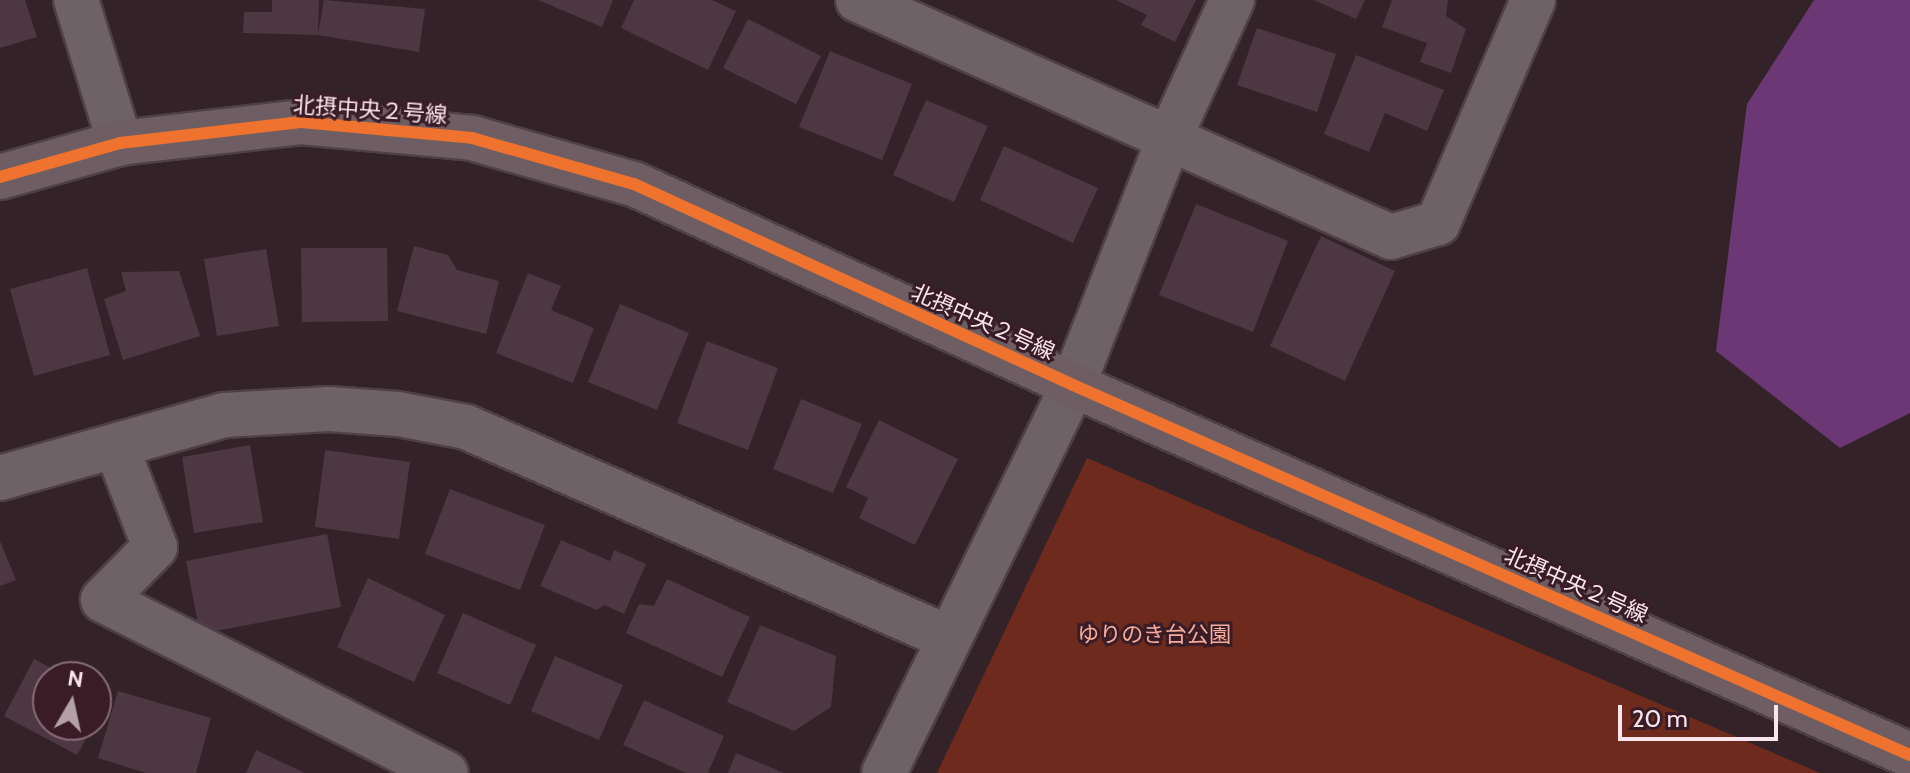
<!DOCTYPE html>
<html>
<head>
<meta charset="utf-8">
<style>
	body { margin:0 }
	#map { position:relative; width:1910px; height:773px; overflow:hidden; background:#332329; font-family:Cabin,"Noto Sans JP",sans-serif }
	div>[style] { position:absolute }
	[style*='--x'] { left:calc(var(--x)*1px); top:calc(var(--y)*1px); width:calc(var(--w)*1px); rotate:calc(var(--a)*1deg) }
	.green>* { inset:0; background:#6f2a1e }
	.water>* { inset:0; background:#6b3774 }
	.building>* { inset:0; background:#4c3743 }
	.roads { filter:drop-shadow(2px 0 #4f4046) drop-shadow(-2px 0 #4f4046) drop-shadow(0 2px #4f4046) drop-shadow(0 -2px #4f4046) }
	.street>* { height:44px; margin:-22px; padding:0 22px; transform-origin:22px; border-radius:22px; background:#6e6266 }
	.secondary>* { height:44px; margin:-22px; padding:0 22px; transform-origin:22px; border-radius:22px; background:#6e5e63 }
	.cycleway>* { height:12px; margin:-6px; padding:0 6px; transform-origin:6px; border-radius:6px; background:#ef722f }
	span { translate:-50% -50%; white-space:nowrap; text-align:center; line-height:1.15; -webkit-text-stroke:6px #3a1c27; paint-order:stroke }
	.street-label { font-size:22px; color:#fae5ec }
	.park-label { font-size:22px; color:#f5ac9c }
	.north { position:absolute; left:32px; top:661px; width:80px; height:80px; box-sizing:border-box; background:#3a1c27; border:2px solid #876c76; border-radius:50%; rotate:9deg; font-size:22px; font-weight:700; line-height:32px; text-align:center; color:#fae5ec }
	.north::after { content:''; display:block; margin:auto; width:28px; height:36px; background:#b4a1a8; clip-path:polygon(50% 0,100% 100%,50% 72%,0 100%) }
	.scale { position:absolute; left:1618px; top:705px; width:160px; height:36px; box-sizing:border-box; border:4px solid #fae5ec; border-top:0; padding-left:10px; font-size:24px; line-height:28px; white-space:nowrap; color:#fae5ec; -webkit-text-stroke:6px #3a1c27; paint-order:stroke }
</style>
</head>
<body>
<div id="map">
	<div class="green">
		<div style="clip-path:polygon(1087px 458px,1634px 693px,1820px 773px,937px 773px)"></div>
	</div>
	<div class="water">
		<div style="clip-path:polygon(1814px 0,1910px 0,1910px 413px,1840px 448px,1716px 351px,1747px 104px)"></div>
	</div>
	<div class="building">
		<div style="clip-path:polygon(0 0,25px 0,37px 37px,0 48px)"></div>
		<div style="clip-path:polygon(272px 0,319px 0,318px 35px,243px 33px,244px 12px,272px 12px)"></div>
		<div style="clip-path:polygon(324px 0,425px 9px,419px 52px,318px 35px)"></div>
		<div style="clip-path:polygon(538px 0,613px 0,602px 27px)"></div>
		<div style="clip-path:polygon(634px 0,712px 0,736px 11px,708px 70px,621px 28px)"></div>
		<div style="clip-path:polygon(1116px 0,1196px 0,1175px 42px,1141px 25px,1147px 15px)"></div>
		<div style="clip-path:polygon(1314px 0,1365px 0,1356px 19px)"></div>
		<div style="clip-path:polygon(1392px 0,1448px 0,1446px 16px,1466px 29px,1451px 73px,1420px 62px,1427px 43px,1382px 27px)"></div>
		<div style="clip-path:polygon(748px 19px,821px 56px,796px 104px,723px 68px)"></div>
		<div style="clip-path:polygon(1257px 28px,1336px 54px,1317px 112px,1237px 85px)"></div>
		<div style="clip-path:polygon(830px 51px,912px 84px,882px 160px,799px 127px)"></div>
		<div style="clip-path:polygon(1356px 55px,1444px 90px,1427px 131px,1385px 113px,1369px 152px,1324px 134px)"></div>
		<div style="clip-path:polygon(926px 100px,988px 126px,954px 202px,893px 175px)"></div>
		<div style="clip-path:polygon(1004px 146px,1098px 188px,1073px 243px,980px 200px)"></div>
		<div style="clip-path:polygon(1196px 204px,1288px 241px,1253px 332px,1159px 295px)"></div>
		<div style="clip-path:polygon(1321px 236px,1395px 271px,1345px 381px,1270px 346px)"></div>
		<div style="clip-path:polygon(414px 246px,448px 255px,457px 270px,499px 281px,486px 334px,397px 311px)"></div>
		<div style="clip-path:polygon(301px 248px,387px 248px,388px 321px,302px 322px)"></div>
		<div style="clip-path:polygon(266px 249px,279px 326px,217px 336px,204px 259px)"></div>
		<div style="clip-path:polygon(87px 268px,110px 355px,34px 376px,10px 289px)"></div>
		<div style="clip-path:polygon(179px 271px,200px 336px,123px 360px,104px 299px,126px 291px,121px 272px)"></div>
		<div style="clip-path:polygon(528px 273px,561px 286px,551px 310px,594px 328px,573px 383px,496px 353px)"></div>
		<div style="clip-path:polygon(620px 304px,689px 333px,657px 410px,588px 382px)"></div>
		<div style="clip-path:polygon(707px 341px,778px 368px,748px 450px,677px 423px)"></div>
		<div style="clip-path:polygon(801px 399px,862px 424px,833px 493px,773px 469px)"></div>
		<div style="clip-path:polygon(879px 420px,958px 459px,915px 545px,859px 518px,868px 498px,846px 487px)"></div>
		<div style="clip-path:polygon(250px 445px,263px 522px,194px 533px,182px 457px)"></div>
		<div style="clip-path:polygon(325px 450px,410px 462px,399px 539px,315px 527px)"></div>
		<div style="clip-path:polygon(450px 489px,545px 525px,520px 590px,425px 554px)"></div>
		<div style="clip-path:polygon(327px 534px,341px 607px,200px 634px,186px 561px)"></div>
		<div style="clip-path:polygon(561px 540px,610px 561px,614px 550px,646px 564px,624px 614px,604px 605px,597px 610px,540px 586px)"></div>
		<div style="clip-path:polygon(0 541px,16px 580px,0 586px)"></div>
		<div style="clip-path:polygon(368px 578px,445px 615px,414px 682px,337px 647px)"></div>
		<div style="clip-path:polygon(667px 579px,750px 617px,722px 677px,626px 633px,639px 604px,654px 606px)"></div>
		<div style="clip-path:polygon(463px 613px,536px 645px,510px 705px,437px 673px)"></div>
		<div style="clip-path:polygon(760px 625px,836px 656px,831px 707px,794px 731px,727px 702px)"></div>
		<div style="clip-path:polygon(555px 656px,623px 685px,599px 740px,531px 711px)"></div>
		<div style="clip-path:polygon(34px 659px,67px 677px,48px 677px,48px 725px,94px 725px,77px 755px,4px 716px)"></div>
		<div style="clip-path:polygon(118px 691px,211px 718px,196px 773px,146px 773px,98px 758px)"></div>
		<div style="clip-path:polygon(96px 693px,108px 699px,96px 721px)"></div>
		<div style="clip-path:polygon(644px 700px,724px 736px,708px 773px,686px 773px,623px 745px)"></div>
		<div style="clip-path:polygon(256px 750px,305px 773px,246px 773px)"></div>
		<div style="clip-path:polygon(736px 753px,784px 773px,728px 773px)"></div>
	</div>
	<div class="roads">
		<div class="street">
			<div style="--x:76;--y:0;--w:150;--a:72.9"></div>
			<div style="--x:858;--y:0;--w:583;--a:23.97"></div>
			<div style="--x:1391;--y:237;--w:49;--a:-16.6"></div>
			<div style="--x:1438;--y:223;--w:242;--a:-66.9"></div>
			<div style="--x:116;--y:446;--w:108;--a:68.9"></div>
			<div style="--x:155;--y:547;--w:74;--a:134.5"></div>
			<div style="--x:103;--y:600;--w:384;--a:26.8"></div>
			<div style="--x:0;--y:478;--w:233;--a:-15.7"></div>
			<div style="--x:224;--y:415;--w:105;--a:-3.3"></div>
			<div style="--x:329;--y:409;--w:69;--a:4.1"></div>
			<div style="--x:398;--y:414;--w:69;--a:10.8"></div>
			<div style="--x:466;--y:427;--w:525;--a:23.59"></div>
			<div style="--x:884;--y:773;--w:432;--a:-64"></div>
			<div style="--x:1073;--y:385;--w:264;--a:-68.7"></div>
			<div style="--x:1169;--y:139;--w:153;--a:-65.6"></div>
		</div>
		<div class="secondary">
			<div style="--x:0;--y:177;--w:125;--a:-15.8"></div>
			<div style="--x:120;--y:143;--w:182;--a:-6.6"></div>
			<div style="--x:301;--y:122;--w:172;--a:5.3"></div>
			<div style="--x:472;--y:138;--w:168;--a:15.9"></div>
			<div style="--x:634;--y:184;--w:483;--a:24.6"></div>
			<div style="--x:1073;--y:385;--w:915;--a:23.85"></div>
		</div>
	</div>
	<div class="cycleway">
		<div style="--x:0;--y:177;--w:125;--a:-15.8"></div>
		<div style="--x:120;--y:143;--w:182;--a:-6.6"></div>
		<div style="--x:301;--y:122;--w:172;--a:5.3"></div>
		<div style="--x:472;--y:138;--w:168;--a:15.9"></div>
		<div style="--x:634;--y:184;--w:483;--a:24.6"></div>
		<div style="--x:1073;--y:385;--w:915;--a:23.85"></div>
	</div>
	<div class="street-label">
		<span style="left:370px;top:110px;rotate:4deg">北摂中央２号線</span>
		<span style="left:983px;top:322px;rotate:24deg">北摂中央２号線</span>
		<span style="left:1576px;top:585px;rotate:24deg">北摂中央２号線</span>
	</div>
	<div class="park-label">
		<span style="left:1154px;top:635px">ゆりのき台公園</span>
	</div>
	<div class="north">N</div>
	<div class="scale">20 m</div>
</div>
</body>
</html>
